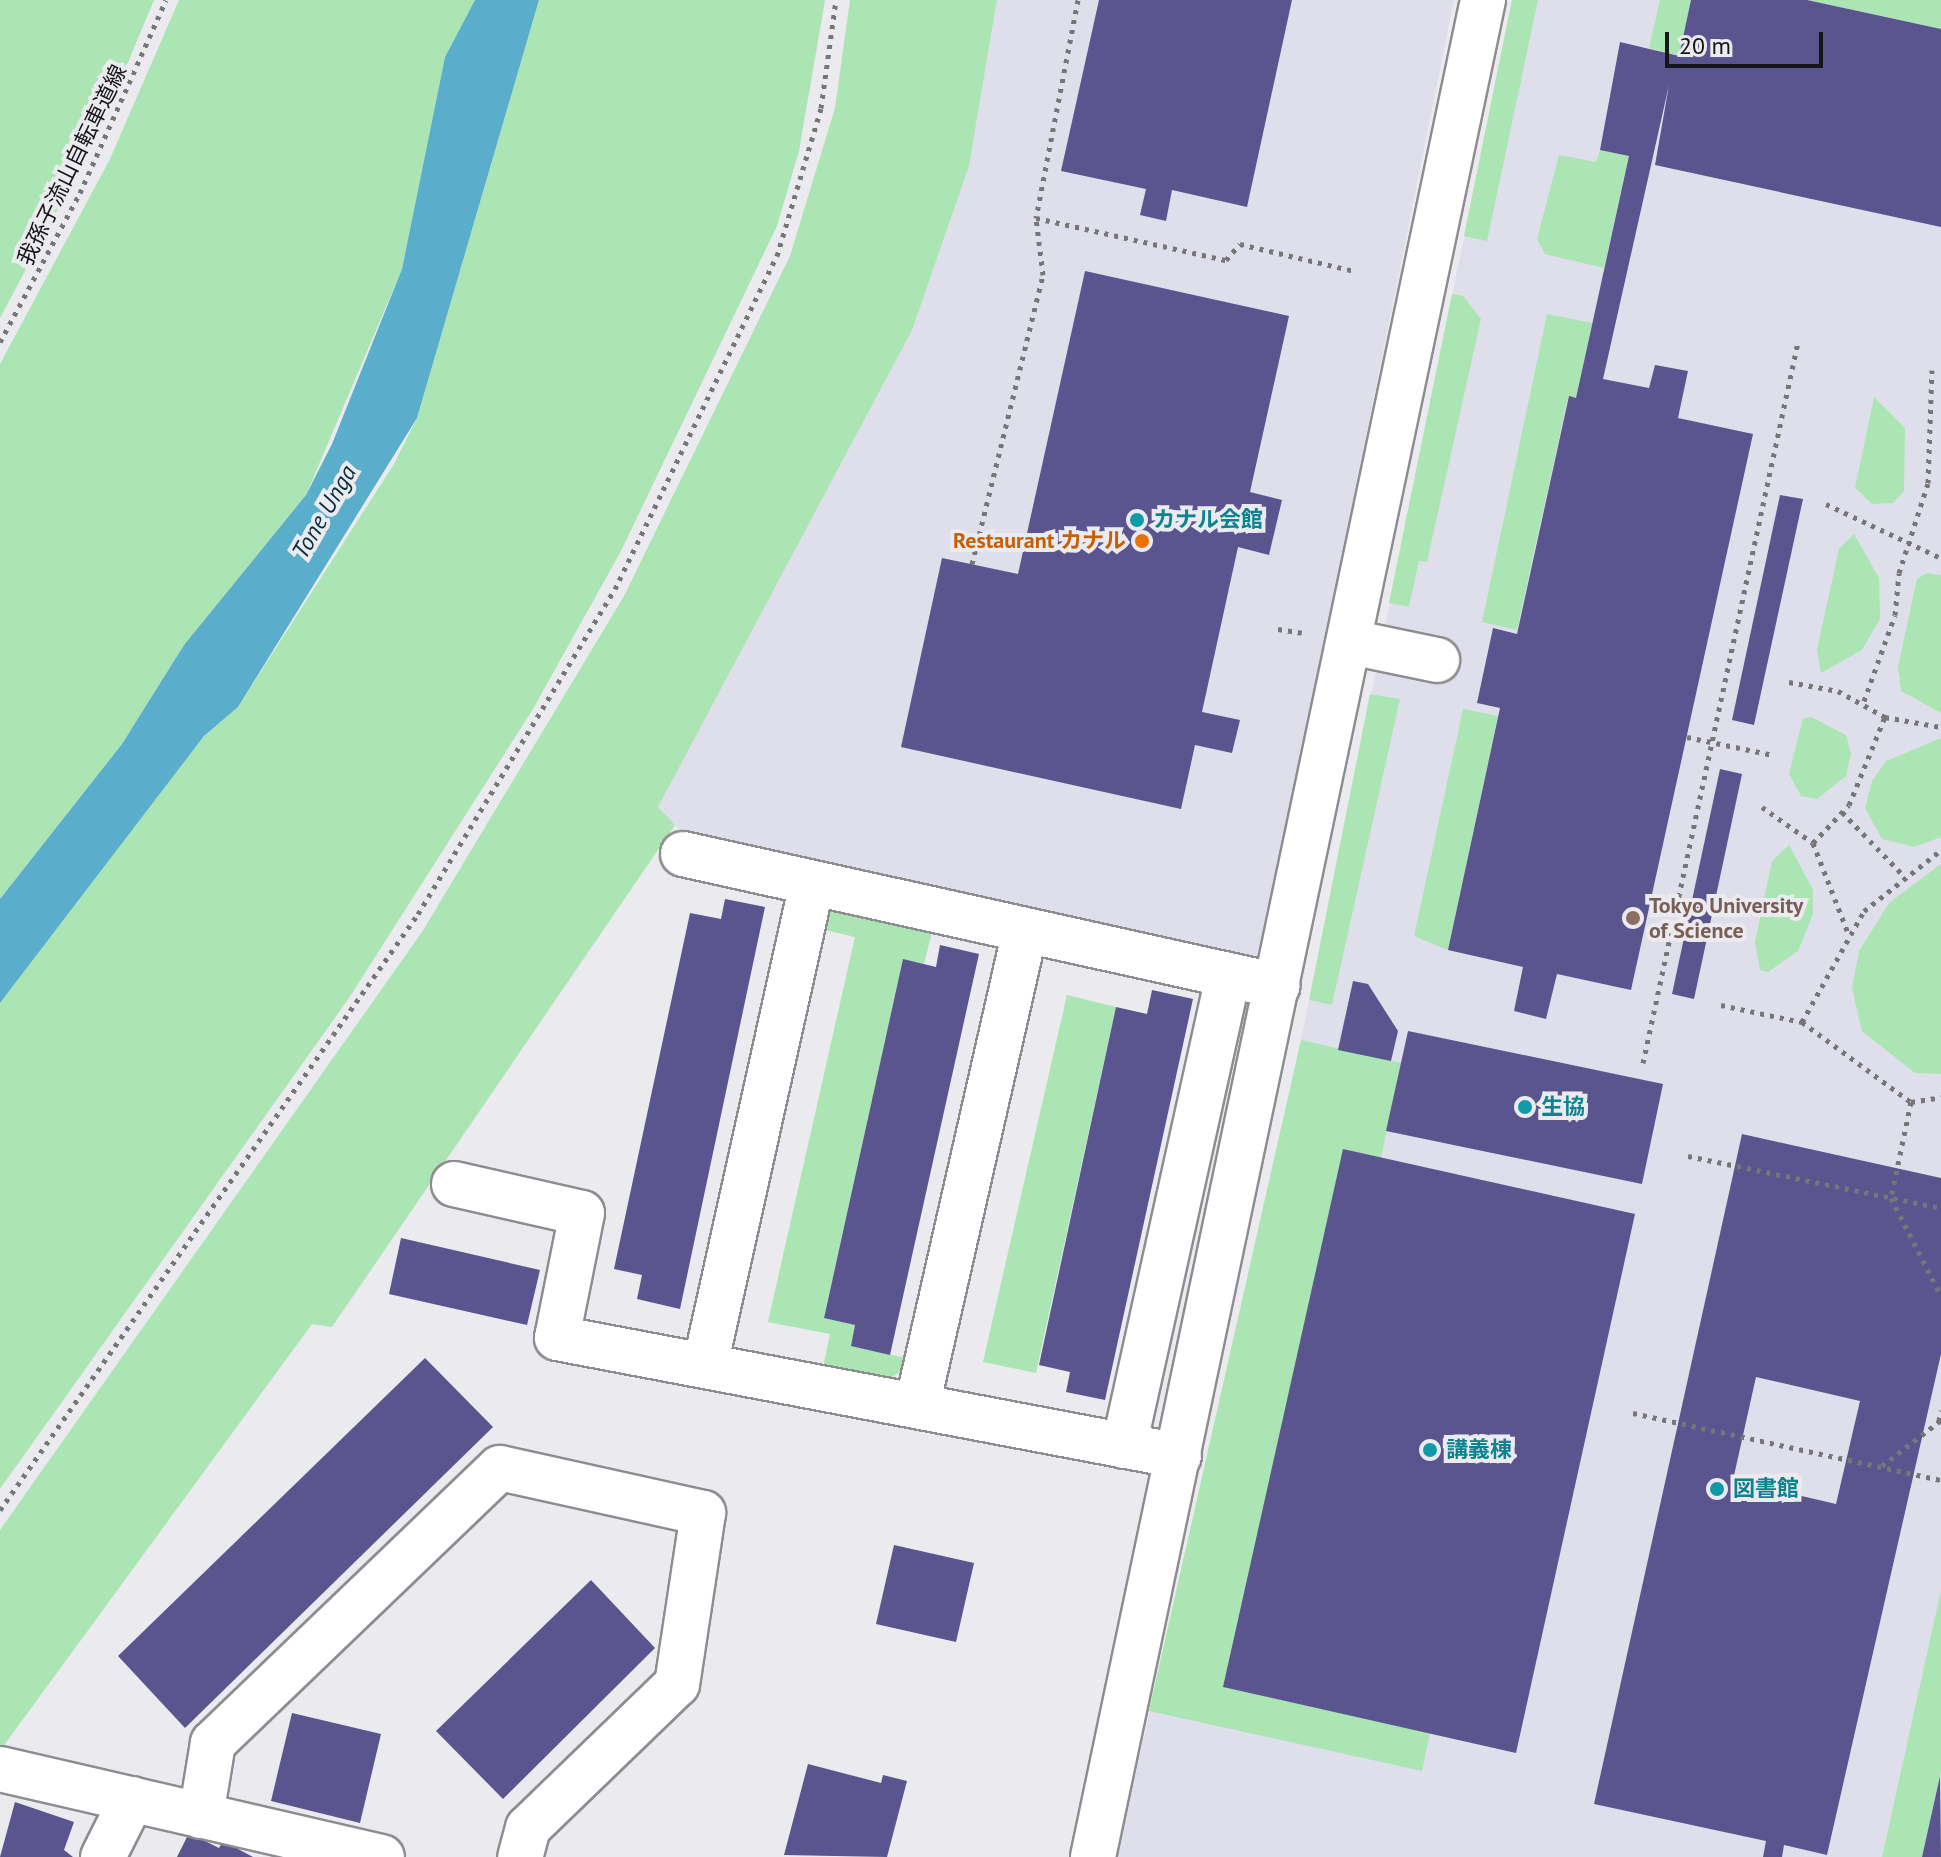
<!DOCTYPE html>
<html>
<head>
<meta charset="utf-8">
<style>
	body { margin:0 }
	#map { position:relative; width:1941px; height:1857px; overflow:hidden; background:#eaeaef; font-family:"PT Sans","Noto Sans JP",sans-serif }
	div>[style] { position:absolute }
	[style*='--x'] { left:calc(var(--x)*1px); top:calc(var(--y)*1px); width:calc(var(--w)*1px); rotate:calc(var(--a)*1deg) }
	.built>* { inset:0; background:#dfdfeb }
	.green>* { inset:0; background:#aae5b3 }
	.water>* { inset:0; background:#5aaecb }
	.building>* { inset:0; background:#5a558e }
	.path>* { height:5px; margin-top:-2.5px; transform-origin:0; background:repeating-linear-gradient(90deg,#767679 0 4px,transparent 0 10px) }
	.roads { filter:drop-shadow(2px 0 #8d8d91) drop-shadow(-2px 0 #8d8d91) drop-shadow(0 2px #8d8d91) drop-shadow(0 -2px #8d8d91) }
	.minor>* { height:44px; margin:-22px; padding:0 22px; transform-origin:22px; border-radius:22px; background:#fff }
	.dots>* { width:22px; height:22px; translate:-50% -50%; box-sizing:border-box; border:4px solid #eaeaef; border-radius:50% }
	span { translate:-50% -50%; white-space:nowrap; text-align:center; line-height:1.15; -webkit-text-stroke:8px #eaeaef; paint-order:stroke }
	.street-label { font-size:22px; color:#161617 }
	.culture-label { font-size:22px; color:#0d838f; font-weight:700 }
	.left { translate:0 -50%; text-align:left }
	.food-label { font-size:22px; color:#c56008; font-weight:700 }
	.right { translate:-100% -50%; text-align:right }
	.education-label { font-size:22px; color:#785e54; font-weight:700 }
	.water-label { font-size:24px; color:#062f3b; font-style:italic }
	.scale { position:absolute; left:1665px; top:32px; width:158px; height:36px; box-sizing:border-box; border:4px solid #161617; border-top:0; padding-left:10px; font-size:24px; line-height:28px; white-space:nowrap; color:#161617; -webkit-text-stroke:6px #eaeaef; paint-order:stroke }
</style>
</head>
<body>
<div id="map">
	<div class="built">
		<div style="clip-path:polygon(997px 0,1454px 0,1259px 967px,689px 840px,658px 807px,969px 166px)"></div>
		<div style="clip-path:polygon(1512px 0,1941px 0,1941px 1857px,1117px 1857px,1301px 1040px)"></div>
	</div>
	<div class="green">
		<div style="clip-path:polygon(0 0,154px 0,99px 132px,0 318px)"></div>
		<div style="clip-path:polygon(179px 0,475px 0,445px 57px,402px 269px,306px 495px,184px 645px,122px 744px,0 899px,0 364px,110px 159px)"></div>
		<div style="clip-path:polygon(539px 0,825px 0,799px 151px,777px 226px,621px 551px,533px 709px,349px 998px,0 1489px,0 1003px,204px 736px,238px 707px,394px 464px,417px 418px)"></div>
		<div style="clip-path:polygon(850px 0,997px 0,969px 166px,912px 330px,658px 807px,675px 825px,332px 1327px,312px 1324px,2px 1748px,0 1789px,0 1530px,422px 932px,624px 596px,790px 256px,835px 108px)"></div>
		<div style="clip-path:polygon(1512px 0,1538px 0,1487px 241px,1464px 236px)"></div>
		<div style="clip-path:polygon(1660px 0,1691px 0,1679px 56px,1649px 48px)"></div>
		<div style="clip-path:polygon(1807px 0,1941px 0,1941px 29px)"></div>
		<div style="clip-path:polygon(1600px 150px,1629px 156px,1604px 268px,1545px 254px,1537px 239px,1559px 155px,1596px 162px)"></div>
		<div style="clip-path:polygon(1452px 294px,1463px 296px,1481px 319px,1427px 562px,1419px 561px,1409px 607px,1389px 603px)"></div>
		<div style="clip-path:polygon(1547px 314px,1592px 323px,1576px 398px,1568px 397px,1517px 630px,1482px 622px)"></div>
		<div style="clip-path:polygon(1874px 397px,1905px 428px,1904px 491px,1893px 503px,1872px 504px,1855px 488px)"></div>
		<div style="clip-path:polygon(1854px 534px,1879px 578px,1880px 619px,1862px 650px,1821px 673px,1817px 649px,1839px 549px)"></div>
		<div style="clip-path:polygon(1927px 573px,1941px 575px,1941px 713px,1901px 691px,1898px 667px,1917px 579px)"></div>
		<div style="clip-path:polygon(1370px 694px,1400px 699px,1332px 1005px,1309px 1000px)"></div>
		<div style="clip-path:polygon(1463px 709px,1498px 716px,1448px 950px,1414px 936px)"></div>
		<div style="clip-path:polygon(1811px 717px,1846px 735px,1851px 754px,1846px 776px,1817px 799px,1801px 796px,1789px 774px,1803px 719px)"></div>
		<div style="clip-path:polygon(1941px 738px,1941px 837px,1914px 847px,1882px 839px,1865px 808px,1872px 781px,1886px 761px)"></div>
		<div style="clip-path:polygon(1789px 845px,1813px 890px,1813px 914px,1798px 951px,1768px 972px,1760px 970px,1755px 942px,1772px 861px)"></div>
		<div style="clip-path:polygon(1941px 864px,1941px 1074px,1915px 1073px,1862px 1031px,1852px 988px,1859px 951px,1889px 903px)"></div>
		<div style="clip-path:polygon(835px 905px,933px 928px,924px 964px,903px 960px,824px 1317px,855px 1325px,852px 1346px,906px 1358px,902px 1371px,888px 1379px,823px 1368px,830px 1334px,768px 1322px,855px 937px,817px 928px)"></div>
		<div style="clip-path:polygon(1067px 995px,1116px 1007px,1036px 1373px,983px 1362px)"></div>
		<div style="clip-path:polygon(1301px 1040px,1401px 1063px,1381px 1158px,1343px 1149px,1430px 1733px,1422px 1771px,1149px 1711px)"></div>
		<div style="clip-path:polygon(1941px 1590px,1941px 1770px,1922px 1857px,1882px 1857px)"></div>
	</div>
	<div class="water">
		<div style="clip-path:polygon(475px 0,539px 0,417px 418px,238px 707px,204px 736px,0 1003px,0 899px,122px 744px,184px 645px,306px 495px,332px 444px,402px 269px,445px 57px)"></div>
	</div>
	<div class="building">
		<div style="clip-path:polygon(1099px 0,1292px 0,1247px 207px,1172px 190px,1166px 221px,1140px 215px,1146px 189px,1061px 171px)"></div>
		<div style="clip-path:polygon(1691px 0,1807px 0,1941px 29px,1941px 227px,1655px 165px,1669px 85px,1603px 379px,1649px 388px,1655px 365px,1688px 371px,1678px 418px,1753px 434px,1631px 990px,1557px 974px,1546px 1019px,1514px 1011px,1523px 967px,1448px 950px,1500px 708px,1477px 703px,1493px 628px,1517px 634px,1569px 396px,1576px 398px,1629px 156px,1600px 150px,1620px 42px,1679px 56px)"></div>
		<div style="clip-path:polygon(1085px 271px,1289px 316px,1250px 492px,1282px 500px,1269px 555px,1238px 547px,1202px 712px,1240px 720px,1232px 753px,1195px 745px,1181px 809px,901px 747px,942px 558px,1018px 574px)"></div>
		<div style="clip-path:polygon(1780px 495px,1803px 499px,1754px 725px,1732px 720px)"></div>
		<div style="clip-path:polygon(1720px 769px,1742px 774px,1694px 999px,1672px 994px)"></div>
		<div style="clip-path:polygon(725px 899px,765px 907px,680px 1309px,637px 1299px,642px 1275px,614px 1269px,690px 913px,721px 919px)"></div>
		<div style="clip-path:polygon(940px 945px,979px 954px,890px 1355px,851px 1346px,855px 1325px,824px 1318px,903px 959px,936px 967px)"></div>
		<div style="clip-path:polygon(1353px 981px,1368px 984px,1398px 1031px,1391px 1061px,1338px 1050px)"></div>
		<div style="clip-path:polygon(1152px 990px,1193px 999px,1105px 1400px,1066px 1392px,1070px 1372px,1039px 1365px,1116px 1007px,1147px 1014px)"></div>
		<div style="clip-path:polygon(1408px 1031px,1663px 1084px,1642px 1184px,1386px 1131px)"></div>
		<div style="clip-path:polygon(evenodd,1742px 1134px,1941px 1178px,1941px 1354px,1827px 1855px,1784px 1845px,1782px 1857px,1763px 1857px,1766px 1841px,1594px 1804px,1742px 1134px,1756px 1377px,1860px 1401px,1836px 1504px,1733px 1480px,1756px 1377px)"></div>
		<div style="clip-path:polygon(1343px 1149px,1635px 1214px,1516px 1753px,1223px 1687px)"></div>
		<div style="clip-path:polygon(401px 1238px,540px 1270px,527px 1325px,389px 1294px)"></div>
		<div style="clip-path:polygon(425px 1358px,493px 1427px,185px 1728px,118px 1656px)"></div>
		<div style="clip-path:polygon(894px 1545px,974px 1563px,956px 1642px,876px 1624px)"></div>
		<div style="clip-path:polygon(591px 1580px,655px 1648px,503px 1799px,436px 1731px)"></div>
		<div style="clip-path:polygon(292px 1713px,381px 1734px,360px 1823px,271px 1801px)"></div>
		<div style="clip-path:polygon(808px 1764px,881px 1783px,883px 1775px,907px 1781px,887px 1857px,784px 1855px)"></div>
		<div style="clip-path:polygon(1940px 1776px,1941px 1857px,1922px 1857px)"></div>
		<div style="clip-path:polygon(15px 1802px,74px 1822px,64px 1850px,73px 1857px,0 1857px)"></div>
		<div style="clip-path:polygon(189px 1833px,219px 1848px,223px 1841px,253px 1857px,177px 1857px)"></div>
	</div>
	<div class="path">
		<div style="--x:1078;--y:0;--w:222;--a:100.9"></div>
		<div style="--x:1036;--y:218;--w:195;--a:12.5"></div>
		<div style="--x:1226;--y:260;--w:21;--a:-49"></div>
		<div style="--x:1240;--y:244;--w:117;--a:13.3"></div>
		<div style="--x:0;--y:342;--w:169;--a:-61.8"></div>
		<div style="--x:80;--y:193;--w:211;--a:-66"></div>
		<div style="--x:1826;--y:504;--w:127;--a:25.2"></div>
		<div style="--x:972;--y:564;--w:298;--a:-76.2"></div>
		<div style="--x:1043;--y:275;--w:57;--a:-97"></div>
		<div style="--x:1278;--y:629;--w:24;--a:9"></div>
		<div style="--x:1789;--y:682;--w:50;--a:10.4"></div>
		<div style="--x:1838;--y:691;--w:54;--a:29"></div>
		<div style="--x:1885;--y:717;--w:57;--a:10.1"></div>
		<div style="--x:1864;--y:701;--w:91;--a:-70.2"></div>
		<div style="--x:1895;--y:615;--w:42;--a:-84.6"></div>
		<div style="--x:1899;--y:573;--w:95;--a:-72.1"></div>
		<div style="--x:1928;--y:483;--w:113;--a:-88"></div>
		<div style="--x:1687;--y:737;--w:88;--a:11.8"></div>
		<div style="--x:1762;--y:807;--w:62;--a:35.2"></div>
		<div style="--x:1813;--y:843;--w:97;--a:68.7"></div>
		<div style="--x:1842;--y:812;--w:88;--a:45.9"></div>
		<div style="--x:1813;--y:843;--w:52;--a:-46.5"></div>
		<div style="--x:1849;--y:805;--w:95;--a:-67.8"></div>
		<div style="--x:1721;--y:1005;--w:83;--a:11.9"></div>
		<div style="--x:1802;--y:1022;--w:135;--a:36.3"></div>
		<div style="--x:1911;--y:1102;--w:30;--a:-9"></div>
		<div style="--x:1802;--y:1022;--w:127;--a:-60.8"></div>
		<div style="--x:1864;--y:911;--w:98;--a:-38.4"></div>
		<div style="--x:1643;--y:1063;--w:737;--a:-77.87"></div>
		<div style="--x:1911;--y:1102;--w:98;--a:101.8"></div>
		<div style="--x:1891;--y:1198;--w:110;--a:63"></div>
		<div style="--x:1688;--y:1156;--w:258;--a:11.6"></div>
		<div style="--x:1633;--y:1413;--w:315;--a:12.3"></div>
		<div style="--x:1939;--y:1421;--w:11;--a:-80"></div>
		<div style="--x:1882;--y:1466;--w:75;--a:-37.9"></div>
		<div style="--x:0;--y:1510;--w:728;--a:-54.96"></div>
		<div style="--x:418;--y:914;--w:380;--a:-58.8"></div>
		<div style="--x:615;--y:589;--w:370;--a:-64.1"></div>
		<div style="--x:777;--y:256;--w:154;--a:-73.4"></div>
		<div style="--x:821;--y:108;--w:109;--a:-82.1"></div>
	</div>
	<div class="roads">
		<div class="minor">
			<div style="--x:1350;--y:642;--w:89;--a:11.7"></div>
			<div style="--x:683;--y:854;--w:609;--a:12.51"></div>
			<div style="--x:454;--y:1184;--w:131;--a:12.8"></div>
			<div style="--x:582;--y:1213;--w:127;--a:101.3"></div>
			<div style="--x:557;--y:1338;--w:633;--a:10.74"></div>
			<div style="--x:705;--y:1366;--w:495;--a:-77.5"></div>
			<div style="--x:917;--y:1406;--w:488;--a:-77.2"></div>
			<div style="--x:1124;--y:1446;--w:482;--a:-77.5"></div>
			<div style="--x:0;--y:1769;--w:392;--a:13"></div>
			<div style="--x:201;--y:1816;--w:74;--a:-80.7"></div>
			<div style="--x:213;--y:1743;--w:397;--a:-43.8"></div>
			<div style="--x:500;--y:1468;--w:208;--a:12.5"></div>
			<div style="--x:703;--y:1513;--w:173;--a:98.6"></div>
			<div style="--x:677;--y:1684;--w:207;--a:136"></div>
			<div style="--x:528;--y:1828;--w:30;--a:105"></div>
			<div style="--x:103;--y:1857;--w:65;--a:-63.4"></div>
			<div style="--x:1093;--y:1857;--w:1898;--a:-78.14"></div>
		</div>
	</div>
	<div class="dots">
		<div style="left:1137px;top:520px;background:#0f9aa8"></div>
		<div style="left:1142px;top:541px;background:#e8710a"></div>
		<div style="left:1633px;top:918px;background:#8d6e63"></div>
		<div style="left:1525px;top:1107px;background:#0f9aa8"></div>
		<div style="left:1430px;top:1450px;background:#0f9aa8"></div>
		<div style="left:1717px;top:1489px;background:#0f9aa8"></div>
	</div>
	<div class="street-label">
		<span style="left:72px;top:165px;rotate:-64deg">我孫子流山自転車道線</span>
	</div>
	<div class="culture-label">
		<span class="left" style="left:1153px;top:520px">カナル会館</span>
		<span class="left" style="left:1541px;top:1107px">生協</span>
		<span class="left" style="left:1446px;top:1450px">講義棟</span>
		<span class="left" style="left:1733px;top:1489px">図書館</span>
	</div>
	<div class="food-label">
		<span class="right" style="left:1126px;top:541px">Restaurant カナル</span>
	</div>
	<div class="education-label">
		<span class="left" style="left:1649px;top:918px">Tokyo University<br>of Science</span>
	</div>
	<div class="water-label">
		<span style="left:324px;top:512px;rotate:-60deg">Tone Unga</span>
	</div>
	<div class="scale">20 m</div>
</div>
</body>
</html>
